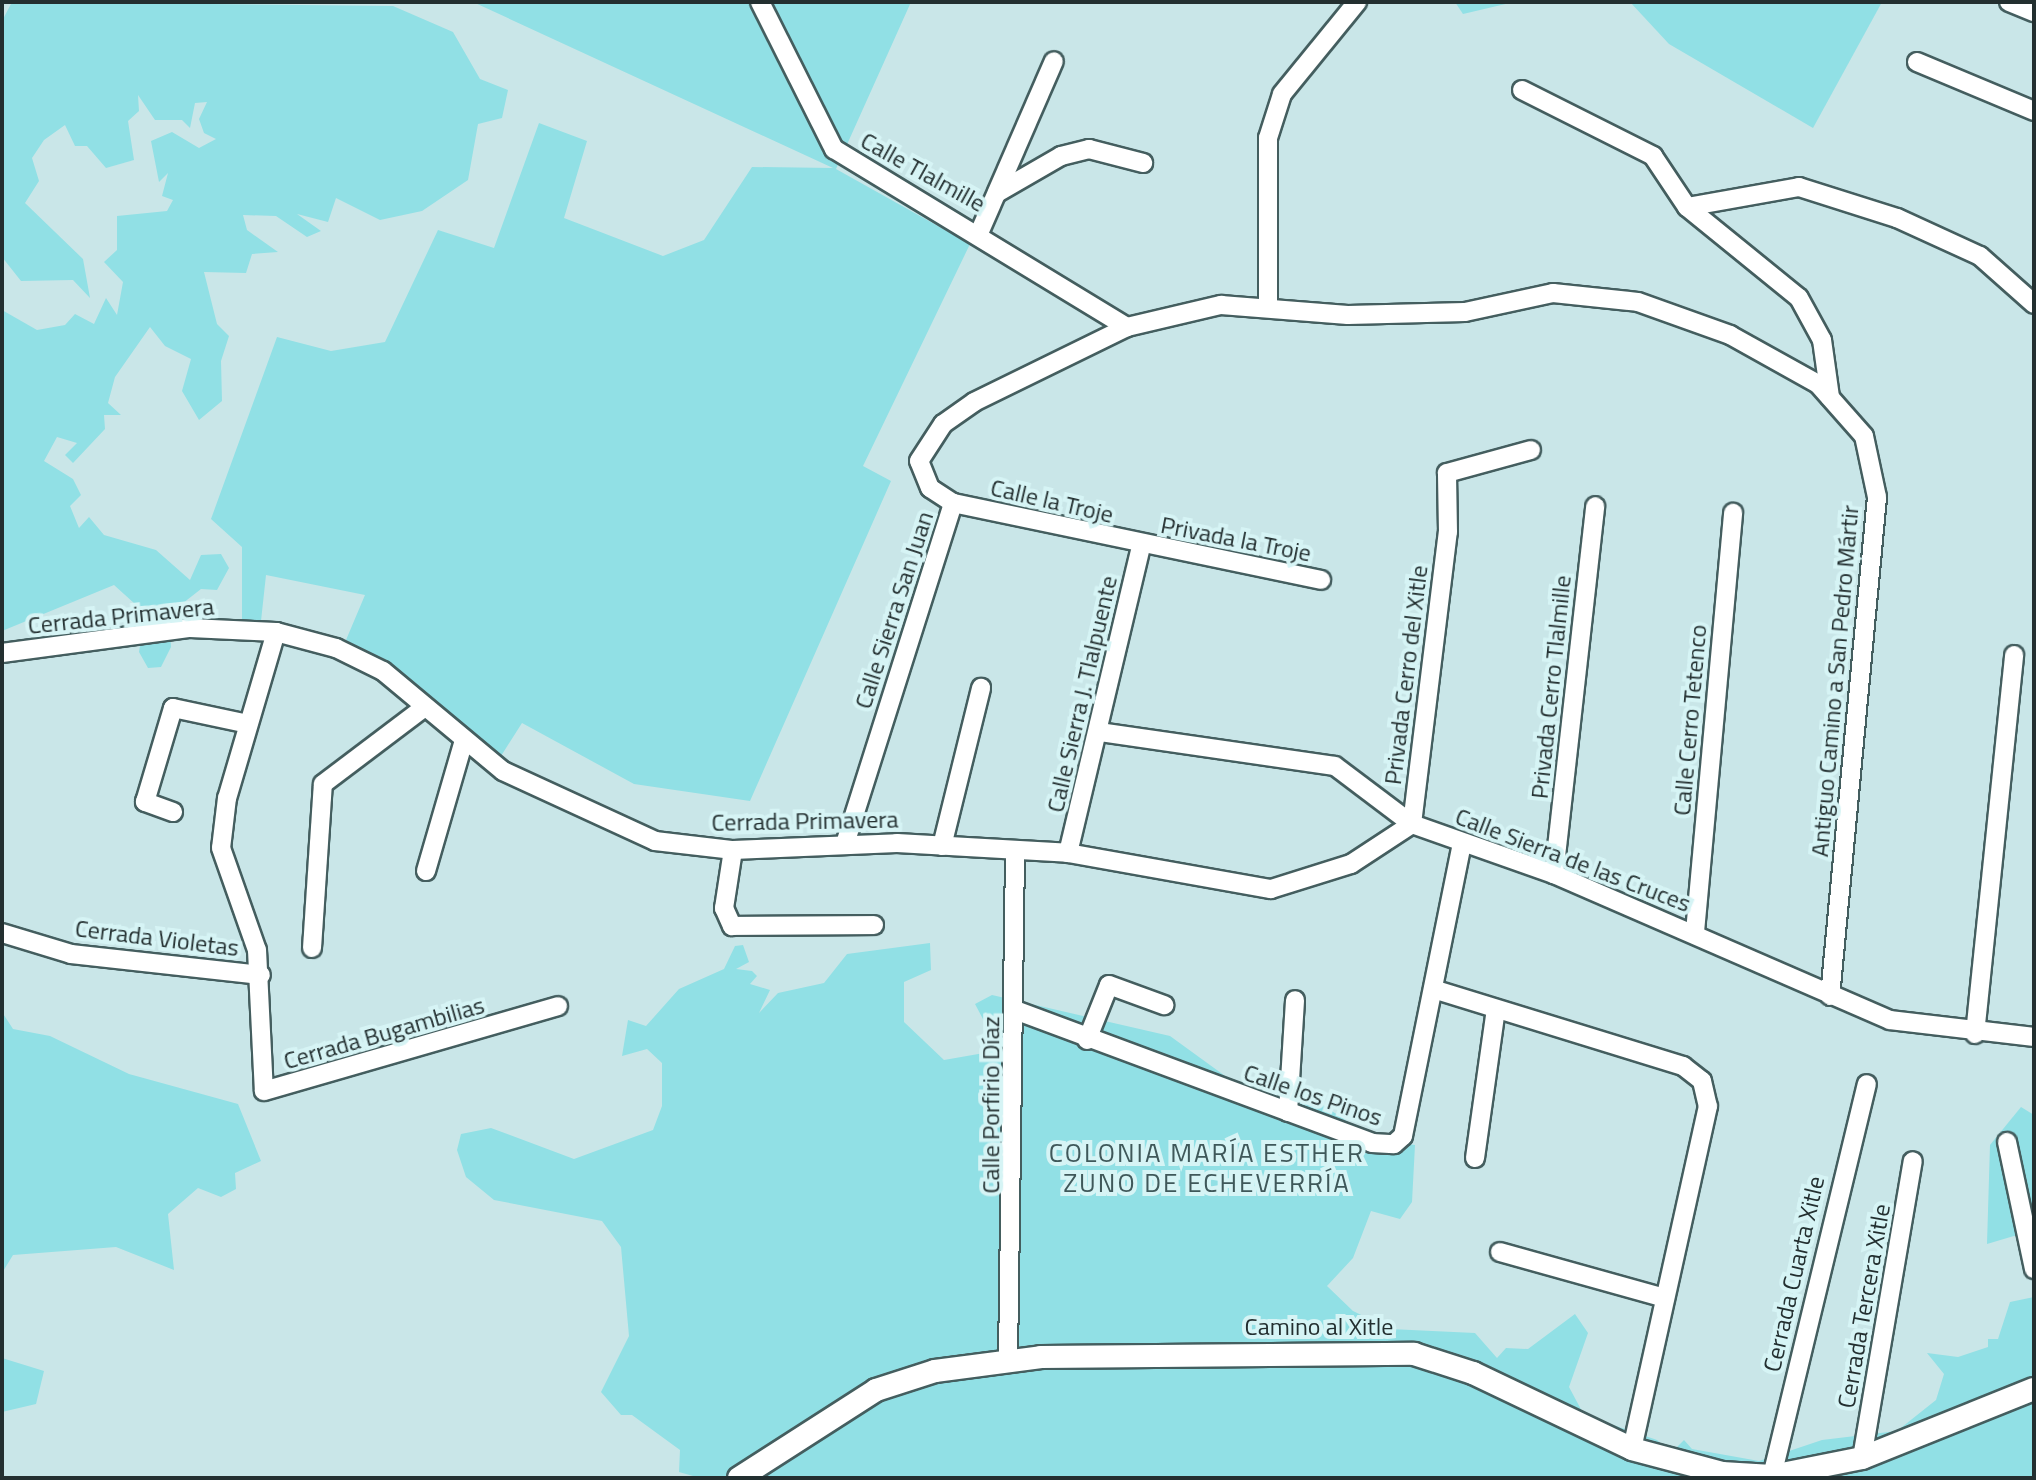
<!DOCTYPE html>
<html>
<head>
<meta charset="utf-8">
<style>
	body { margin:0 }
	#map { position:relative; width:2036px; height:1480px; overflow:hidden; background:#c9e6e8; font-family:"Titillium Web",sans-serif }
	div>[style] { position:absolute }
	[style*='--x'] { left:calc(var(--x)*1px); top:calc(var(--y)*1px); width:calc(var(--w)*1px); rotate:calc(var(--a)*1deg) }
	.green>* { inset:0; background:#91e0e5 }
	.roads { filter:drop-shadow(2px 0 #445e5f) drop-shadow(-2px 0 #445e5f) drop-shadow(0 2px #445e5f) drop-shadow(0 -2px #445e5f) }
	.minor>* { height:18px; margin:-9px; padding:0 9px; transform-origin:9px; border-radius:9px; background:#fff }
	.tertiary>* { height:22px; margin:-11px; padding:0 11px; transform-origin:11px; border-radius:11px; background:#fff }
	span { translate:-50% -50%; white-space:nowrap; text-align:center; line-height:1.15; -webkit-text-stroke:8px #d6f4f5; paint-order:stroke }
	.street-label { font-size:24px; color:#232f30 }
	.neighbourhood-label { font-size:26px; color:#3f585a; letter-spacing:2px }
	.frame { position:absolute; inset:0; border:4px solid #232f30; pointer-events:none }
</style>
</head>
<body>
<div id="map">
	<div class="green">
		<div style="clip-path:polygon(12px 2px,393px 6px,453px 32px,480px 79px,508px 90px,502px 118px,478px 124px,468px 180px,422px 211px,380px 220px,336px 198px,328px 222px,297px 214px,321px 231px,307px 237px,276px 216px,243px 215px,247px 230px,278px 252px,252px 254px,246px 273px,204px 272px,217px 324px,229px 336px,221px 361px,222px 401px,199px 420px,182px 391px,191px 359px,165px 346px,150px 327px,115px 377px,108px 403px,121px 415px,104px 415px,105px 429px,73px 463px,65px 455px,77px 443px,57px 437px,44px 461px,73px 479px,81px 495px,70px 506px,79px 528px,89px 517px,104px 535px,156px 550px,190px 580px,201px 555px,221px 554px,229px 568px,217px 590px,201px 589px,169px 614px,171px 647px,161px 667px,148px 668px,139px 652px,145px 613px,114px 585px,2px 631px,2px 310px,37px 330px,65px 325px,75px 314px,94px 324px,106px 298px,117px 315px,123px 282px,104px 262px,117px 250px,117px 216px,167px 211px,173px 200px,162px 196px,168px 173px,159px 182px,151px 141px,172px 132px,199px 148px,216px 139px,204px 133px,199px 119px,207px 102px,195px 103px,190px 128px,182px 120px,155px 120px,138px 95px,139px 111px,128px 121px,134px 160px,106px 168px,87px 146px,75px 146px,65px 125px,44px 140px,32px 158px,39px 181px,25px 203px,83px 259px,90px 298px,73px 280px,21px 281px,2px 257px,2px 21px)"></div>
		<div style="clip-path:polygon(473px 2px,911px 2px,836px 169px,970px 244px,863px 466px,891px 481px,750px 801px,634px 784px,522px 723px,501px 756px,346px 640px,365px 595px,266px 575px,261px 621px,242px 621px,242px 547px,211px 519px,277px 337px,331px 351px,385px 342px,438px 230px,494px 248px,539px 123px,587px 141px,564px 218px,663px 256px,704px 240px,752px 167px,833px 168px)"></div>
		<div style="clip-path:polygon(1455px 2px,1514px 2px,1463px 14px)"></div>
		<div style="clip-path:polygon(1630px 2px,1882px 2px,1813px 128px,1669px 44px)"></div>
		<div style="clip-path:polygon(930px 943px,931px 970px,904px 982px,904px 1022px,944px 1060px,984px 1053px,992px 1036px,975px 1004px,992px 995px,1170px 1036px,1232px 1081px,1299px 1089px,1375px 1140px,1415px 1145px,1412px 1202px,1400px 1219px,1371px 1211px,1353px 1258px,1327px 1286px,1353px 1311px,1390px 1329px,1475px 1333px,1497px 1358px,1506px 1348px,1528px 1349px,1575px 1314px,1588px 1333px,1569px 1387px,1584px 1415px,1657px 1440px,1671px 1453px,1684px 1440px,1692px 1449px,1759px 1461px,1822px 1440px,1897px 1431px,1936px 1400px,1944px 1374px,1927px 1353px,1958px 1357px,1988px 1347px,1988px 1339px,1998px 1339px,2010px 1302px,2034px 1297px,2034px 1478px,700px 1478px,679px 1472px,680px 1450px,632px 1415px,621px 1415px,601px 1392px,629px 1336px,621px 1247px,602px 1221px,494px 1200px,466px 1177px,457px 1150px,461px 1134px,491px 1128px,574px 1159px,653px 1130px,662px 1106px,662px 1063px,647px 1049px,622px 1056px,628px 1020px,646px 1026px,679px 989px,724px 969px,735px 946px,743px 945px,749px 962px,736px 969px,752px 971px,757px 976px,750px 984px,770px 990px,759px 1013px,778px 993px,824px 983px,847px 954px)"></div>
		<div style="clip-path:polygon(2px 1012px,13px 1029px,50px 1036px,129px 1074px,238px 1104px,261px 1161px,235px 1173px,236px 1189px,221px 1197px,198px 1188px,168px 1214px,174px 1270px,116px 1247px,13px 1255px,2px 1273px)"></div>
		<div style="clip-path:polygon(2021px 1107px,2034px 1115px,2034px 1230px,1987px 1244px,1990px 1145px)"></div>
		<div style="clip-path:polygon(2px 1358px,44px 1371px,36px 1404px,2px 1412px)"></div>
	</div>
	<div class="roads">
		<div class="minor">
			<div style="--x:760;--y:2;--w:165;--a:63.3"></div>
			<div style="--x:834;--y:149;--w:343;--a:31.3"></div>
			<div style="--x:2009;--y:2;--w:27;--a:22"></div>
			<div style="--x:1917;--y:62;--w:127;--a:22.7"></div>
			<div style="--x:1522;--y:90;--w:147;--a:26.7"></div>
			<div style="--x:1653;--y:156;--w:61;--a:56.3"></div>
			<div style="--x:1687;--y:207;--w:144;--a:39.1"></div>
			<div style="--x:1799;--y:298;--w:48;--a:61.3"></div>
			<div style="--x:1822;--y:340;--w:58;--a:82"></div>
			<div style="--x:997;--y:193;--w:74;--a:-30"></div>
			<div style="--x:1061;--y:156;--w:29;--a:-14"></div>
			<div style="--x:1089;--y:149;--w:56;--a:14.5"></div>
			<div style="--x:1687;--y:207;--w:114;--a:-10.1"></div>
			<div style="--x:1799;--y:187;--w:103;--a:17.6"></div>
			<div style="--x:1897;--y:218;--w:91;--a:24.6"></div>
			<div style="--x:1980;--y:256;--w:72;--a:41.6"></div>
			<div style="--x:980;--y:231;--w:185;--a:-66.5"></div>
			<div style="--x:1268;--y:306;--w:168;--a:-90"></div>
			<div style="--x:1268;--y:138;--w:46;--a:-72.3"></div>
			<div style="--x:1282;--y:94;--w:119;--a:-50.8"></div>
			<div style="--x:953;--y:503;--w:376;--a:11.8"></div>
			<div style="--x:276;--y:632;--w:173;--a:106.4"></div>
			<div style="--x:227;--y:798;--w:50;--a:96.8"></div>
			<div style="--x:221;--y:848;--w:108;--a:70.6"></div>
			<div style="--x:257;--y:950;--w:141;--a:87.2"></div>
			<div style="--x:264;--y:1091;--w:306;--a:-16.1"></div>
			<div style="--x:2;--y:653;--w:190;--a:-7.6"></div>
			<div style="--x:190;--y:628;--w:86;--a:2.7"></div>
			<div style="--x:276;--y:632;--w:62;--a:14.9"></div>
			<div style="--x:336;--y:648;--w:52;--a:26.1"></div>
			<div style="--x:383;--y:671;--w:156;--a:39.8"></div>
			<div style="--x:503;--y:771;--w:167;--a:24.7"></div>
			<div style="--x:655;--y:841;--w:79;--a:6.6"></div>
			<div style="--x:733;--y:850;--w:164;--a:-2.4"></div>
			<div style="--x:897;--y:843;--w:171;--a:3.3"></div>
			<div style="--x:1068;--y:853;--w:206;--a:10.1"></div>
			<div style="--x:1271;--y:889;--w:84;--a:-17.4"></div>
			<div style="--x:1351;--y:864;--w:73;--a:-33.3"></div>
			<div style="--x:1412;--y:824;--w:294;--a:-83"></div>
			<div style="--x:1448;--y:532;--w:59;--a:-91"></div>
			<div style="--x:1447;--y:473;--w:87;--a:-15.3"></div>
			<div style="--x:1099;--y:732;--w:238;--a:8.2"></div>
			<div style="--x:1335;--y:766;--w:96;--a:37"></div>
			<div style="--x:1412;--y:824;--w:151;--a:19.4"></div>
			<div style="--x:1554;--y:874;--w:366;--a:23.5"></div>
			<div style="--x:1890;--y:1020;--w:145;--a:6.7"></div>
			<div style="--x:173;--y:812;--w:30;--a:-160"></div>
			<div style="--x:145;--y:802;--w:98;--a:-73.4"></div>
			<div style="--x:173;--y:708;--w:77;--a:12"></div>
			<div style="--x:845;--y:844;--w:358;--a:-72.4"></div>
			<div style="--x:953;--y:503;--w:27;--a:-147"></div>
			<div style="--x:930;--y:488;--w:29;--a:-112"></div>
			<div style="--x:919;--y:461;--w:44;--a:-57"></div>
			<div style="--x:943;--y:424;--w:38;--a:-35"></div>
			<div style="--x:974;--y:402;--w:170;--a:-26.1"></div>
			<div style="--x:1127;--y:327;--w:97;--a:-13.2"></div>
			<div style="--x:1221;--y:305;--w:127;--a:4.5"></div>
			<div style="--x:1348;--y:315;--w:117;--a:-1.5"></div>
			<div style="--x:1465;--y:312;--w:90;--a:-12.2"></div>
			<div style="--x:1553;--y:293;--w:85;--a:6"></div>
			<div style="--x:1638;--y:302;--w:98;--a:19.7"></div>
			<div style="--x:1730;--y:335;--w:101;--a:29.1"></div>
			<div style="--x:1818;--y:384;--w:69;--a:48.5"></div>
			<div style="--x:1864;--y:436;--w:62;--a:78"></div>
			<div style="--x:1877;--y:497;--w:501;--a:95.38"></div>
			<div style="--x:942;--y:846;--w:163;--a:-76.1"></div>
			<div style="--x:733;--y:850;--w:59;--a:98.8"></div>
			<div style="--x:724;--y:908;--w:20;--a:66"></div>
			<div style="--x:732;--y:926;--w:142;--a:-0.4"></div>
			<div style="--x:1068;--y:853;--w:316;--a:-76.6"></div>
			<div style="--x:426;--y:871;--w:132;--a:-73.8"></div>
			<div style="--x:1554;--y:874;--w:370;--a:-83.6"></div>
			<div style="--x:1695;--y:932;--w:421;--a:-84.8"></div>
			<div style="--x:2;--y:933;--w:72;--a:16.9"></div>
			<div style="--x:71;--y:954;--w:191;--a:6.3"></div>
			<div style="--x:312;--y:948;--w:164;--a:-86.2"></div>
			<div style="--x:323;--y:784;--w:123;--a:-37.1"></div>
			<div style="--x:1433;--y:989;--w:262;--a:17.1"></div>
			<div style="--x:1683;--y:1066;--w:24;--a:38"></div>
			<div style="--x:1702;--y:1081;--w:26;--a:77"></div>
			<div style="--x:1708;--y:1106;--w:351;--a:102.5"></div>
			<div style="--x:1015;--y:1010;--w:381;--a:20.4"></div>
			<div style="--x:1372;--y:1143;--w:22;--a:3"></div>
			<div style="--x:1394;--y:1144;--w:12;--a:-42"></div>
			<div style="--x:1403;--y:1136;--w:299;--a:-78.6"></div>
			<div style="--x:1975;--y:1034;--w:381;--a:-84.1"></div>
			<div style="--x:1087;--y:1040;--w:59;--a:-68.2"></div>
			<div style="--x:1109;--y:985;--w:59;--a:20"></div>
			<div style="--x:1288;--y:1112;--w:112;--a:-86.4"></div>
			<div style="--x:2007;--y:1142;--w:130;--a:78"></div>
			<div style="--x:1475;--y:1158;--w:150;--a:-82"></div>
			<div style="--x:1500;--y:1252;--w:171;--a:15.6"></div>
			<div style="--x:1008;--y:1360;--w:510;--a:-89.21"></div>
			<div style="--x:1862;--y:1458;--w:301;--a:-80.3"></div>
			<div style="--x:1772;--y:1476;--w:403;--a:-76.4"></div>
		</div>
		<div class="tertiary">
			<div style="--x:739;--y:1478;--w:163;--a:-32.7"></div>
			<div style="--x:876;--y:1390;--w:62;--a:-17.9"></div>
			<div style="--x:935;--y:1371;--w:107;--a:-7.5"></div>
			<div style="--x:1041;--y:1357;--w:373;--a:-0.5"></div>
			<div style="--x:1414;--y:1354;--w:62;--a:17.9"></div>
			<div style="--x:1473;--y:1373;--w:176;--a:25.5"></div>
			<div style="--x:1632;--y:1449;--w:93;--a:14.9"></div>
			<div style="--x:1722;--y:1473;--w:50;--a:3.4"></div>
			<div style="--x:1772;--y:1476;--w:92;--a:-11.3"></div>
			<div style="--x:1862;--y:1458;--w:185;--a:-21.9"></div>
		</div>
	</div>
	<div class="street-label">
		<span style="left:923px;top:172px;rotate:29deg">Calle Tlalmille</span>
		<span style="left:1052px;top:501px;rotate:13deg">Calle la Troje</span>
		<span style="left:1236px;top:539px;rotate:11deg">Privada la Troje</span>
		<span style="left:894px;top:610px;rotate:-72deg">Calle Sierra San Juan</span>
		<span style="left:121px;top:616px;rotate:-6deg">Cerrada Primavera</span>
		<span style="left:1406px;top:675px;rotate:-83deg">Privada Cerro del Xitle</span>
		<span style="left:1835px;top:681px;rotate:-85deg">Antiguo Camino a San Pedro Mártir</span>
		<span style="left:1551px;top:687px;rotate:-84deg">Privada Cerro Tlalmille</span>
		<span style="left:1082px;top:694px;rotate:-77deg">Calle Sierra J. Tlalpuente</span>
		<span style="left:1690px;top:720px;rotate:-85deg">Calle Cerro Tetenco</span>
		<span style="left:805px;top:821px;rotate:-1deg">Cerrada Primavera</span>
		<span style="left:1573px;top:860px;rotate:21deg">Calle Sierra de las Cruces</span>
		<span style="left:157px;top:938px;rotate:7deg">Cerrada Violetas</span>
		<span style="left:384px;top:1033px;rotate:-16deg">Cerrada Bugambilias</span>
		<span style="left:1313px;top:1095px;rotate:19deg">Calle los Pinos</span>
		<span style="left:991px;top:1105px;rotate:-90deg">Calle Porfirio Díaz</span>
		<span style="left:1794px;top:1274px;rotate:-77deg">Cerrada Cuarta Xitle</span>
		<span style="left:1864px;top:1306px;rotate:-80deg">Cerrada Tercera Xitle</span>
		<span style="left:1319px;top:1327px">Camino al Xitle</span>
	</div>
	<div class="neighbourhood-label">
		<span style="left:1207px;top:1168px">COLONIA MARÍA ESTHER<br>ZUNO DE ECHEVERRÍA</span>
	</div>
	<div class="frame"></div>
</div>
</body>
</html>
